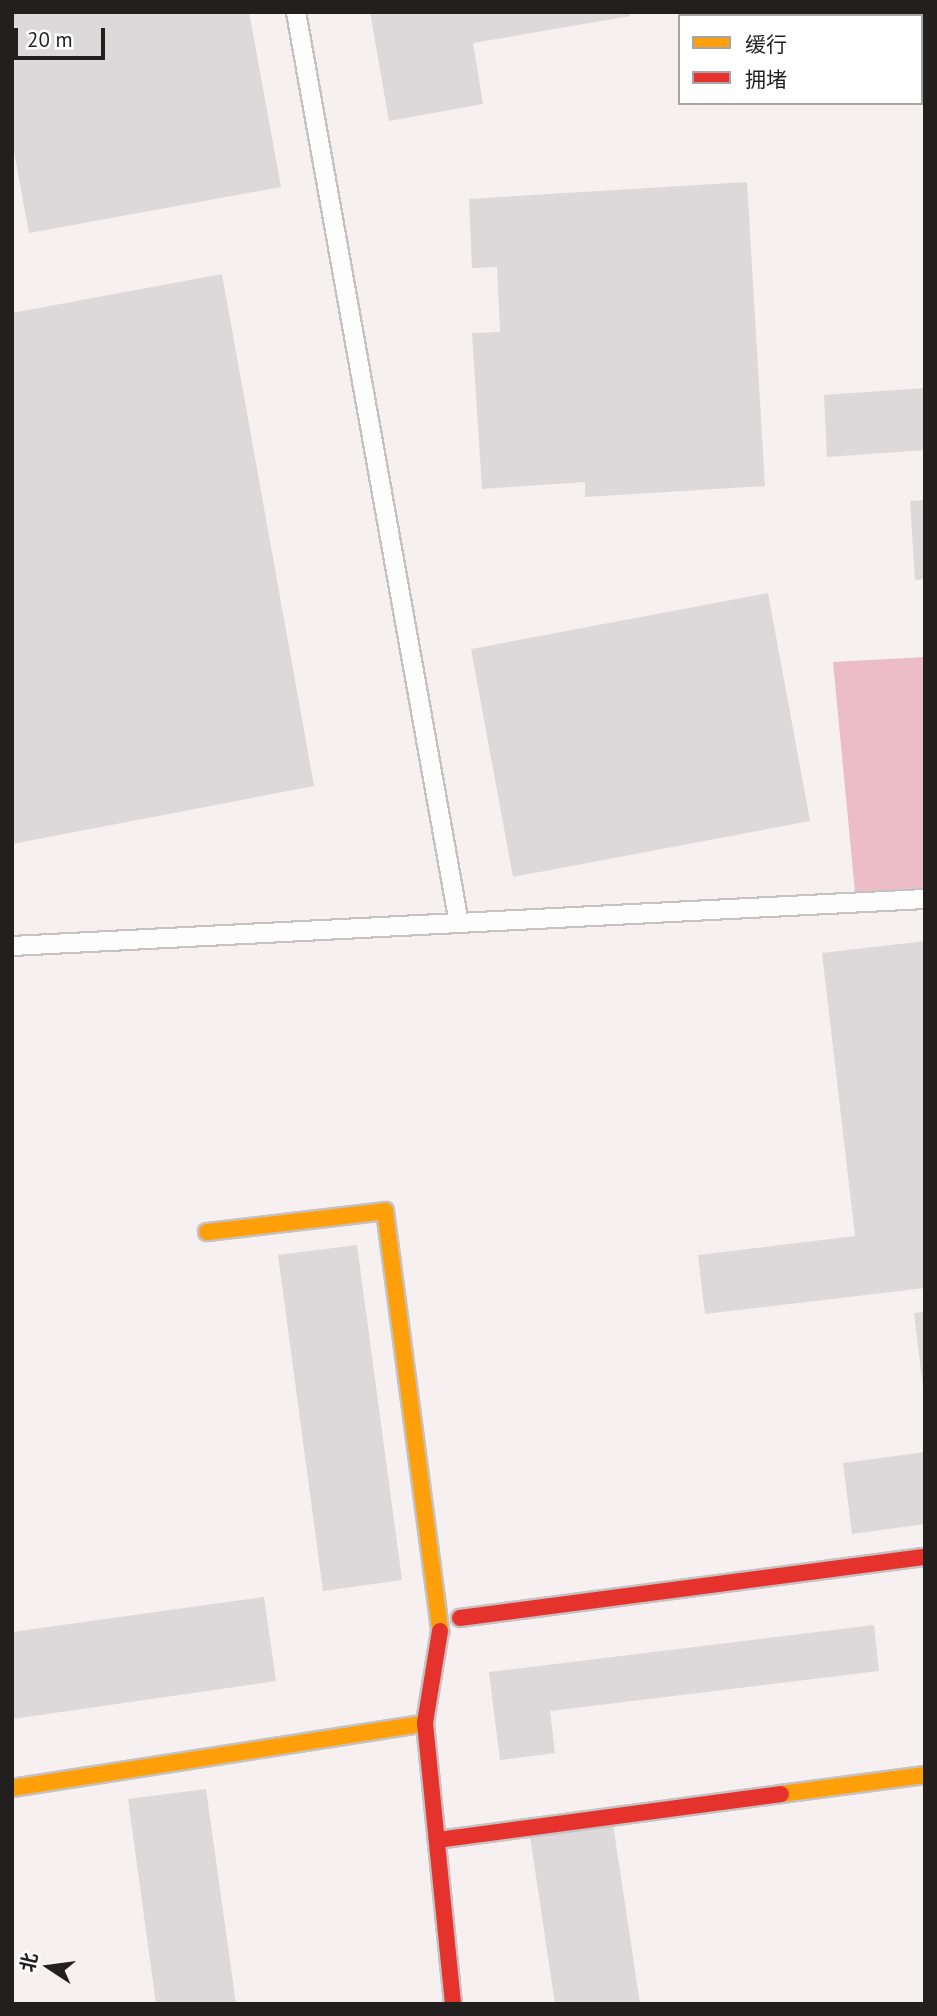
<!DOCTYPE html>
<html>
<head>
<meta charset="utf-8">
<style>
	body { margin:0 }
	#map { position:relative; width:937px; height:2016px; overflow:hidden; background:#f6f0f1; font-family:"PT Sans","Noto Sans SC",sans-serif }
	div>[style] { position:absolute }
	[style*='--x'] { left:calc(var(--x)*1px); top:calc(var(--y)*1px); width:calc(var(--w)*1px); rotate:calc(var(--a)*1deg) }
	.forest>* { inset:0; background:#ecbdc6 }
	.building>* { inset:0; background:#ddd8d9 }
	.roads { filter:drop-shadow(2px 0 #c6c2c2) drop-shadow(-2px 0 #c6c2c2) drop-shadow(0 2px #c6c2c2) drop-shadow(0 -2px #c6c2c2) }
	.lane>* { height:18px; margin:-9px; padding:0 9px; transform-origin:9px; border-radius:9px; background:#fefdfd }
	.slow>* { height:16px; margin:-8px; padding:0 8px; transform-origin:8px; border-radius:8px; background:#ff9f0a }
	.jam>* { height:16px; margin:-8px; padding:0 8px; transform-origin:8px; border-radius:8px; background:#e5322d }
	span { translate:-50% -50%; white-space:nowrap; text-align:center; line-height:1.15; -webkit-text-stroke:5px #fff; paint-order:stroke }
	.frame { position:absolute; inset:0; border:14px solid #221f1f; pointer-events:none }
	.legend { position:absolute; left:678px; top:14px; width:245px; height:91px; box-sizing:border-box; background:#fff; border:2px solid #a7a5a5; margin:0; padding:9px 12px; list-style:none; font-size:21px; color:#221f1f }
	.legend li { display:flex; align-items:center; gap:14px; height:35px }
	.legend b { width:35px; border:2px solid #a7a5a5 }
	.north { position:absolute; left:14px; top:1932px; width:70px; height:70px; -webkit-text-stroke:5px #fff; paint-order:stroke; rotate:283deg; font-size:19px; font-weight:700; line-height:28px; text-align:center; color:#221f1f }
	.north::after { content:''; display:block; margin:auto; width:24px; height:32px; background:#221f1f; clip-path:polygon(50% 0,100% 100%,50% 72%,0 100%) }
	.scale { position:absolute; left:14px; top:28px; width:91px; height:32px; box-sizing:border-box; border:4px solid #221f1f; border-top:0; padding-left:9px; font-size:21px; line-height:24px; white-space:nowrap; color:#221f1f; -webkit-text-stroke:5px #fff; paint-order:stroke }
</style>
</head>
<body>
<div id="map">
	<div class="forest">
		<div style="clip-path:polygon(925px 657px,925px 888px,855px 892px,833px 662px)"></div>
	</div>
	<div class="building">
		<div style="clip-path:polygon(12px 12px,249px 12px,281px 187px,29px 233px,12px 141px)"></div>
		<div style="clip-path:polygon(370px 12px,629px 12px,630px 16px,473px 43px,483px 104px,389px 121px)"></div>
		<div style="clip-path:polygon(861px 12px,925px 12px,925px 33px,921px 34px,921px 16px,862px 16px)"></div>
		<div style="clip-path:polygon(747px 182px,765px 486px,585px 497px,585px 482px,482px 489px,472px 333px,500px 332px,497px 267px,472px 268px,469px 199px)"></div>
		<div style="clip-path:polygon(222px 274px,314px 786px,12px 844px,12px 313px)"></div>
		<div style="clip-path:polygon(925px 388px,925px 450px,827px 457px,824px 395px)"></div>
		<div style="clip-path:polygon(925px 500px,925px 579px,915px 580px,910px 501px)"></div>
		<div style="clip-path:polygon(768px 593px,810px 821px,513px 877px,471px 649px)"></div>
		<div style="clip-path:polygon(925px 941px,925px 1288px,705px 1314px,698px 1255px,855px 1236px,822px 953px)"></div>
		<div style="clip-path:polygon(357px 1245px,402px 1580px,323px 1591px,278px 1255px)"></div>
		<div style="clip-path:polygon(925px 1312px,925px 1387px,923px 1387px,914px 1313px)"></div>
		<div style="clip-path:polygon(925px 1452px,925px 1524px,852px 1534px,843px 1463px)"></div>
		<div style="clip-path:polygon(264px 1597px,276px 1681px,12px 1719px,12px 1632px)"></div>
		<div style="clip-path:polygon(874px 1625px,879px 1671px,550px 1711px,555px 1753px,500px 1760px,489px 1672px)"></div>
		<div style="clip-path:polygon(206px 1789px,236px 2004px,156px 2004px,128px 1799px)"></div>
		<div style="clip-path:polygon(613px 1824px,640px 2004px,555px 2004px,530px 1836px)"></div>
	</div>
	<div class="roads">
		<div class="lane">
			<div style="--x:296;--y:12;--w:925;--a:79.86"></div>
			<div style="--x:12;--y:946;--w:914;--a:-2.95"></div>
		</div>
		<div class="slow">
			<div style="--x:207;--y:1232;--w:179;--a:-6.7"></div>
			<div style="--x:385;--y:1211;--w:424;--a:82.5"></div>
			<div style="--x:12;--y:1788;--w:418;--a:-8.9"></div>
			<div style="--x:781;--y:1794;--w:145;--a:-7.5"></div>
		</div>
		<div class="jam">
			<div style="--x:460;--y:1618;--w:469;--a:-7.5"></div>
			<div style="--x:440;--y:1631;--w:93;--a:99.3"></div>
			<div style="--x:425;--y:1723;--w:282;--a:84.3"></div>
			<div style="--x:437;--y:1840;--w:347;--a:-7.6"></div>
		</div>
	</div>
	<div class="frame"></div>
	<ul class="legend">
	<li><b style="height:9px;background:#ff9f0a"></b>缓行</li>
	<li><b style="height:9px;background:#e5322d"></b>拥堵</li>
	</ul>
	<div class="north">北</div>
	<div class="scale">20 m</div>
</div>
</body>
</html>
